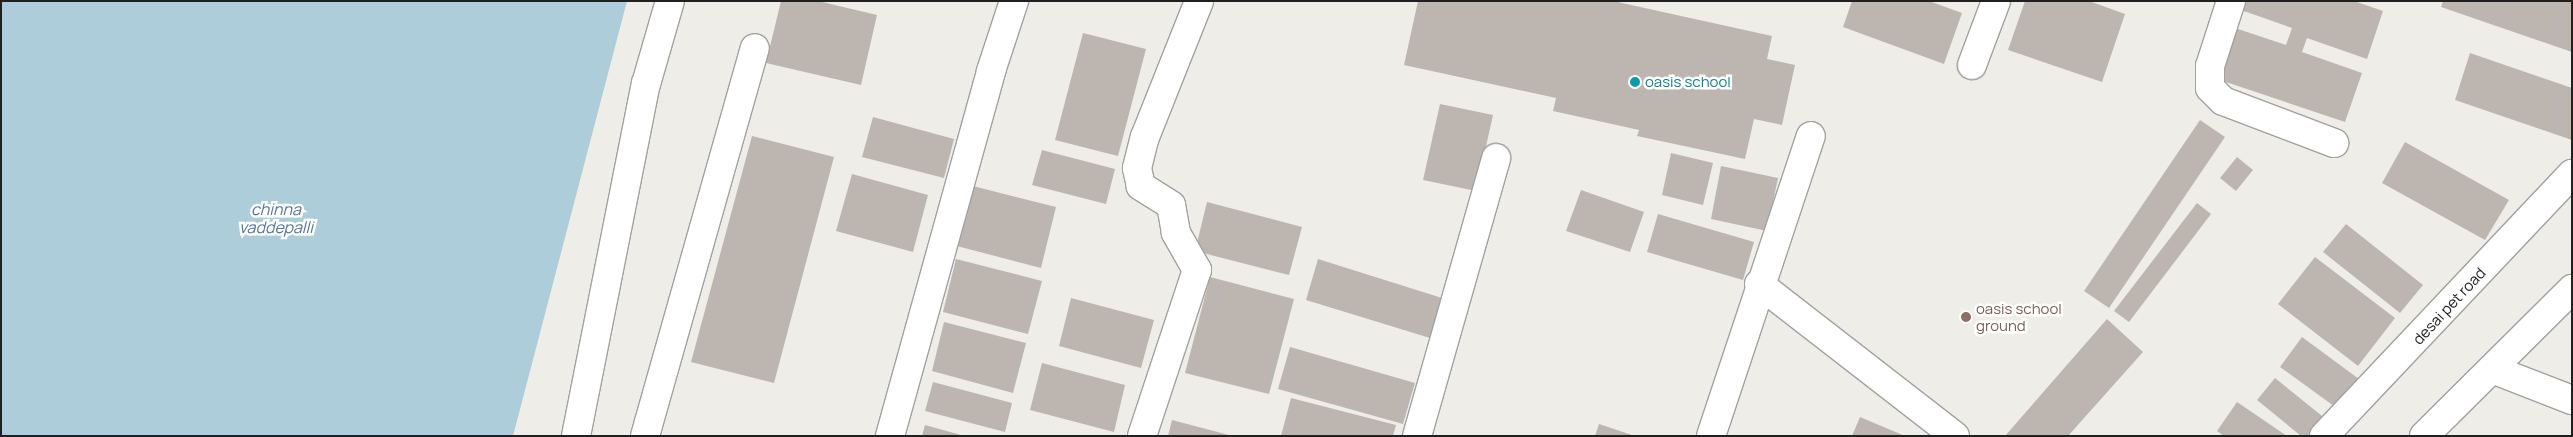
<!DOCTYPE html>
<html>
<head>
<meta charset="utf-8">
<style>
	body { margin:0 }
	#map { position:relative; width:2573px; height:437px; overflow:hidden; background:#efede7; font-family:Manrope,sans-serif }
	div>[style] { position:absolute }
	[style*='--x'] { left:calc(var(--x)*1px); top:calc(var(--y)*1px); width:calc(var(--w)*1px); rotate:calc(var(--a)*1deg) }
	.water>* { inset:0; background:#accdd9 }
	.building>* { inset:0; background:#bdb6b0 }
	.roads { filter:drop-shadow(1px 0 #a1a1a1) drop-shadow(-1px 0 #a1a1a1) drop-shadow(0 1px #a1a1a1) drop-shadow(0 -1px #a1a1a1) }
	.minor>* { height:28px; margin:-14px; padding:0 14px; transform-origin:14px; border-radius:14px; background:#fff }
	.dots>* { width:14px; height:14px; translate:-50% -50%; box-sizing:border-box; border:2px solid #fff; border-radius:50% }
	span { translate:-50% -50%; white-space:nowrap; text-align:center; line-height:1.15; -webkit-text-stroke:5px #fff; paint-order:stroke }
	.culture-label { font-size:15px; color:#0d838f }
	.left { translate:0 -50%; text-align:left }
	.street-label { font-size:15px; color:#202020 }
	.education-label { font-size:15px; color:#785e54 }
	.water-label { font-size:16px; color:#5276a0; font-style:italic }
	.frame { position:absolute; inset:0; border:2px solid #202020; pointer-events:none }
</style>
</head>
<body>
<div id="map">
	<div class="water">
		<div style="clip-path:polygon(1px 1px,627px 1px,513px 436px,1px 436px)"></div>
	</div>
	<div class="building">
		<div style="clip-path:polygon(781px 1px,818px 1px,877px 15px,861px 85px,766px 63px)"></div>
		<div style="clip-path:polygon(1418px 1px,1613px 1px,1772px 36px,1767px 59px,1795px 65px,1782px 125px,1754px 119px,1745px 159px,1637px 136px,1639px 130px,1553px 111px,1556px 98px,1404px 65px)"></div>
		<div style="clip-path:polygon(1852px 1px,1929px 1px,1962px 13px,1944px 64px,1843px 27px)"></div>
		<div style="clip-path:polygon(2025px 1px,2089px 1px,2125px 14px,2102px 82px,2008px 50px)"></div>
		<div style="clip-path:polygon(2244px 1px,2354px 1px,2383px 11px,2367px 59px,2307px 38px,2302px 52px,2362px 73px,2345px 122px,2217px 79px,2235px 28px,2286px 45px,2292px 28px,2241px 10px)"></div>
		<div style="clip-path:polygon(2443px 1px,2572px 1px,2572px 52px,2441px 7px)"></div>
		<div style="clip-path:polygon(1083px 33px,1146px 49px,1118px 156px,1055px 140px)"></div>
		<div style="clip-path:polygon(2470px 53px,2572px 88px,2572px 140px,2455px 100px)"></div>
		<div style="clip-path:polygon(1440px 104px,1493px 115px,1476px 191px,1423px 180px)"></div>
		<div style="clip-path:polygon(873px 117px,954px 139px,944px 178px,862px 157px)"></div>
		<div style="clip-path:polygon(2200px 120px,2225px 137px,2109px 308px,2084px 291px)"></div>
		<div style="clip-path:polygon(752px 136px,834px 157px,774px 383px,691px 362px)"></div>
		<div style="clip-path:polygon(2405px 142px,2509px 200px,2485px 240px,2382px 183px)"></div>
		<div style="clip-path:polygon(1042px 150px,1115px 169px,1106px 204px,1032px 185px)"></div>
		<div style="clip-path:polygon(1671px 153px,1713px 163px,1703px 205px,1662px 195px)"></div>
		<div style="clip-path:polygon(2237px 157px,2253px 170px,2236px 191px,2220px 178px)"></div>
		<div style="clip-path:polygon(1721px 166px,1778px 178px,1767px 231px,1711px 219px)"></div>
		<div style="clip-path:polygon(852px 174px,928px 195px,913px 252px,836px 231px)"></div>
		<div style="clip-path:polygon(969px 185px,1056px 207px,1041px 268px,953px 245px)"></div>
		<div style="clip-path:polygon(1581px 190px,1644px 212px,1630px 252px,1566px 231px)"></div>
		<div style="clip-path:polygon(1207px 202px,1302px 227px,1289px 275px,1195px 251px)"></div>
		<div style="clip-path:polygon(2197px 203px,2211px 214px,2129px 322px,2114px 311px)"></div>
		<div style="clip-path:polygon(1658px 214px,1754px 242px,1743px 280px,1647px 252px)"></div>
		<div style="clip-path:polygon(2346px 224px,2423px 285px,2400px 313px,2323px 252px)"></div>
		<div style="clip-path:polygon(2315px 257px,2395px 318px,2358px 366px,2278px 304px)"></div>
		<div style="clip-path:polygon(956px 259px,1042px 281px,1028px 334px,943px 312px)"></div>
		<div style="clip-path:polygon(1318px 259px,1442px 298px,1430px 338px,1306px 300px)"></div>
		<div style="clip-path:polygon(1210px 277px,1294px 299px,1269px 394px,1185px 373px)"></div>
		<div style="clip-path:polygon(1071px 298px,1154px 320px,1141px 368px,1059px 346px)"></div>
		<div style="clip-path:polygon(2107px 319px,2143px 352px,2068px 436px,2005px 436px)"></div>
		<div style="clip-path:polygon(944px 322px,1026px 343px,1013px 393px,932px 371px)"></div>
		<div style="clip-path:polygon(2302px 337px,2359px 379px,2338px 409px,2280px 367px)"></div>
		<div style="clip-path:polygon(1290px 347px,1415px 383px,1403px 424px,1278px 389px)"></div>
		<div style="clip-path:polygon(1042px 363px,1125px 385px,1114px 432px,1030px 410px)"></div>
		<div style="clip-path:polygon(2275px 378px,2327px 420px,2314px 436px,2301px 436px,2257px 400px)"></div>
		<div style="clip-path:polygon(933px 382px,1012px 403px,1005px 432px,925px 411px)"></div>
		<div style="clip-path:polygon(1291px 398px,1396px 425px,1393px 436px,1281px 436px)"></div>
		<div style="clip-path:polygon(2237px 402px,2287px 436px,2224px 436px,2217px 431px)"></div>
		<div style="clip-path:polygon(1860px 417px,1905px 436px,1852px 436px)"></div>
		<div style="clip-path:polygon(1172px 420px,1229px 435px,1229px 436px,1168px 436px)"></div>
		<div style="clip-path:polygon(1599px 424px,1632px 435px,1632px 436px,1595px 436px)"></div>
		<div style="clip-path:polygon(925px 425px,961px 435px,961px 436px,922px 436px)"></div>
	</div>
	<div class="roads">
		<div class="minor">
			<div style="--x:2231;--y:1;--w:68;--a:107.9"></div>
			<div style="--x:2210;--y:66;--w:22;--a:90"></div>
			<div style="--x:2210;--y:88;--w:18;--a:45"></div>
			<div style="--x:2223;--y:101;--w:119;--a:20.7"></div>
			<div style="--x:1972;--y:65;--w:68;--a:-69.4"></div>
			<div style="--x:1759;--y:284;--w:248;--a:37.8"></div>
			<div style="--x:2492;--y:369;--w:86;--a:21.2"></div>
			<div style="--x:576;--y:436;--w:359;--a:-78.8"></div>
			<div style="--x:646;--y:84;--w:86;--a:-73.9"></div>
			<div style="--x:645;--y:436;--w:403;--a:-74.2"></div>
			<div style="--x:890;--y:436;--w:379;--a:-74.5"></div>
			<div style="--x:991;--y:71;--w:74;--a:-71.8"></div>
			<div style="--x:1142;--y:436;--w:175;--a:-71.7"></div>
			<div style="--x:1197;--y:270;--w:43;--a:-119.6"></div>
			<div style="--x:1176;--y:233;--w:28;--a:-100"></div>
			<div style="--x:1171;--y:205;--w:36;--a:-148"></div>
			<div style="--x:1141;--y:186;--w:18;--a:-103"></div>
			<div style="--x:1137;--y:168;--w:32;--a:-76"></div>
			<div style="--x:1145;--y:137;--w:146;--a:-68.3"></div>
			<div style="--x:1417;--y:436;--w:289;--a:-74.1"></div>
			<div style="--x:1711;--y:436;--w:316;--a:-71.6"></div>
			<div style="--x:2324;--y:436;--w:361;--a:-46.6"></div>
			<div style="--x:2424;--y:436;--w:209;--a:-44.8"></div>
		</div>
	</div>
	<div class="dots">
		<div style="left:1635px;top:82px;background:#0f9aa8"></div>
		<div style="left:1966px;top:317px;background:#8d6e63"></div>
	</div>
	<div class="culture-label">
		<span class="left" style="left:1645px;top:82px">oasis school</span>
	</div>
	<div class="street-label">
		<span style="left:2449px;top:306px;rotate:-47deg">desai pet road</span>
	</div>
	<div class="education-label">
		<span class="left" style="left:1976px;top:317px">oasis school<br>ground</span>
	</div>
	<div class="water-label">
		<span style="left:276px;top:218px">chinna<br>vaddepalli</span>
	</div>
	<div class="frame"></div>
</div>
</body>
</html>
